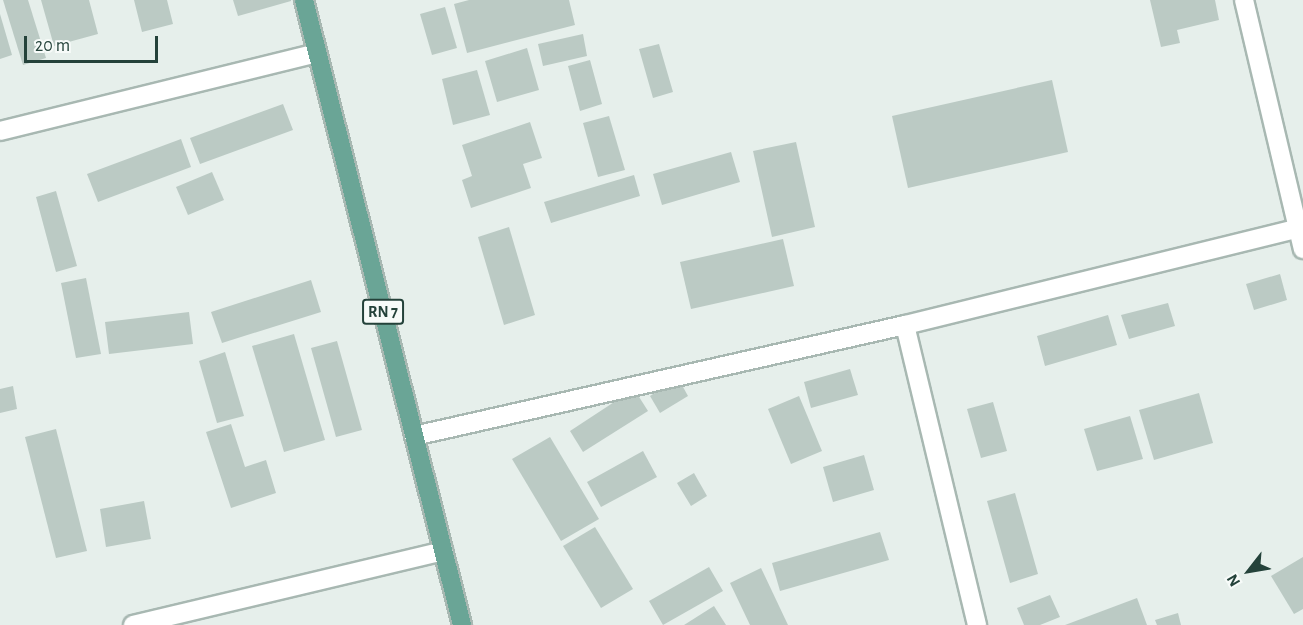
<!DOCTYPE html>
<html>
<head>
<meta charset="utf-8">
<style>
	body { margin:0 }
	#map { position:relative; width:1303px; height:625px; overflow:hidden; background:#e6efeb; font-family:"Alegreya Sans",sans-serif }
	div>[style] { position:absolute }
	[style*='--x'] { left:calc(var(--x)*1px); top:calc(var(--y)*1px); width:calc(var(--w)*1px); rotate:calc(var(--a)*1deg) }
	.building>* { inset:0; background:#bbcac4 }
	.roads { filter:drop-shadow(2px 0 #a8b8b2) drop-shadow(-2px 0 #a8b8b2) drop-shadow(0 2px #a8b8b2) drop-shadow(0 -2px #a8b8b2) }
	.street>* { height:18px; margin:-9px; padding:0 9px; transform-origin:9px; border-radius:9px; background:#fff }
	.primary>* { height:18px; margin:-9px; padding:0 9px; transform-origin:9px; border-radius:9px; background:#6aa596 }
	span { translate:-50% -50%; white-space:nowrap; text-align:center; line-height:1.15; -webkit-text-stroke:6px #f7fbf9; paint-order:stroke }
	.shield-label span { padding:2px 4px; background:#f7fbf9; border:2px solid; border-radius:4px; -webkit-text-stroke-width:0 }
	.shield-label { font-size:16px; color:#24423a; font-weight:700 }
	.north { position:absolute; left:1219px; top:541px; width:60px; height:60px; -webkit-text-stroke:4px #f7fbf9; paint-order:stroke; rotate:239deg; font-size:16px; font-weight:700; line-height:24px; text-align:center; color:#24423a }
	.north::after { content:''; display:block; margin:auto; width:21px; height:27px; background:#24423a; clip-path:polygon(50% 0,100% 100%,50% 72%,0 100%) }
	.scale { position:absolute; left:24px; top:36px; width:134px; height:27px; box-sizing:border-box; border:3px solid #24423a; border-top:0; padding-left:8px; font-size:18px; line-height:21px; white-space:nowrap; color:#24423a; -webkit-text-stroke:4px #f7fbf9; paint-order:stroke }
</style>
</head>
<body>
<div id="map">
	<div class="building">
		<div style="clip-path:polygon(3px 0,28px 0,46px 58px,23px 65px)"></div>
		<div style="clip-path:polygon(41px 0,89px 0,98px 34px,54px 46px)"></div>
		<div style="clip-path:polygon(134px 0,167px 0,173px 24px,142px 32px)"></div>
		<div style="clip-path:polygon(233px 0,291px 0,291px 1px,238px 16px)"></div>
		<div style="clip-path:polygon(469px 0,569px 0,575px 25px,467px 53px,454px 4px)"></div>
		<div style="clip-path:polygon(1150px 0,1215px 0,1219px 20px,1177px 30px,1180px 43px,1161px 47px)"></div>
		<div style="clip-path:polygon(445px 7px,457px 48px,432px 55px,420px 14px)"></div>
		<div style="clip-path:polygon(0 14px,12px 55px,0 59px)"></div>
		<div style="clip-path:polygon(583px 34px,587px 56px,543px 66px,538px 44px)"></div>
		<div style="clip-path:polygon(659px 44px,673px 92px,653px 98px,639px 49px)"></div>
		<div style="clip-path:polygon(527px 48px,539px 90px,497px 102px,485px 61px)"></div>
		<div style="clip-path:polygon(590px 60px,602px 104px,580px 111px,568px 66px)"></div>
		<div style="clip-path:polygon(477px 70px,490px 115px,453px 125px,442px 79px)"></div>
		<div style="clip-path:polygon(1052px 80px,1068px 152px,908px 188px,892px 116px)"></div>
		<div style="clip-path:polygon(283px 104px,293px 130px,200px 164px,190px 138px)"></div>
		<div style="clip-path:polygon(609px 116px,625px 170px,598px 177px,583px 123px)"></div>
		<div style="clip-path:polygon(530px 122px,542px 158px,523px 164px,531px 188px,471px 208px,462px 180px,472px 176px,462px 145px)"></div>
		<div style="clip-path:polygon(181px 139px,191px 167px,98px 202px,87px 174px)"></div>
		<div style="clip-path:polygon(796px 142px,815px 227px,772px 237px,753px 151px)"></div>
		<div style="clip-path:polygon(731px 152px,740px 182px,662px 205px,653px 174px)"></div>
		<div style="clip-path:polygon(212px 172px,224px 200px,188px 215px,176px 187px)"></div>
		<div style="clip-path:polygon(634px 175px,640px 196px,551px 223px,544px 202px)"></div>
		<div style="clip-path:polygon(56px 191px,77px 266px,56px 272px,36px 197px)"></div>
		<div style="clip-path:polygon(509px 227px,535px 315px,504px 325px,478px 237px)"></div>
		<div style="clip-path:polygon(783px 239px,794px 286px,691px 309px,680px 262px)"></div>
		<div style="clip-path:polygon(1280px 274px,1287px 300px,1254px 310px,1246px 284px)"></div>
		<div style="clip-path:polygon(86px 278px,101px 354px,76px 358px,61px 283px)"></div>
		<div style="clip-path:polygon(311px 280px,321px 312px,222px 343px,211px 312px)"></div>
		<div style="clip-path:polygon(1168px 303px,1175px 326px,1129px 339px,1121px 315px)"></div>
		<div style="clip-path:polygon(189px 312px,193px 344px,109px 354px,105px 322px)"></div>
		<div style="clip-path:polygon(1108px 315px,1117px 345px,1045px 366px,1037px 336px)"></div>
		<div style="clip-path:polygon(294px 334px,325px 440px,284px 452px,252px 346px)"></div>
		<div style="clip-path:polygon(337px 341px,362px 430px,336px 437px,311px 348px)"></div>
		<div style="clip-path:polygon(225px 352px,244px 416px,217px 423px,199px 361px)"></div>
		<div style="clip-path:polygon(850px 369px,858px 395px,811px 408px,804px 382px)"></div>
		<div style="clip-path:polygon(678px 378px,688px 396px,660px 413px,650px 396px)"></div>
		<div style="clip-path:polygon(13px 386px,17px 409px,0 413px,0 389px)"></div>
		<div style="clip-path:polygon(634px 389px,648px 411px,583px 452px,570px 431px)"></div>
		<div style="clip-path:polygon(1199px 393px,1213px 443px,1154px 460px,1139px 410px)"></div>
		<div style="clip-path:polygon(799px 396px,822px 451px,791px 464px,768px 409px)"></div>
		<div style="clip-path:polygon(993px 402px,1007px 451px,981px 458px,967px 409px)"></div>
		<div style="clip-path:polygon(1130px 416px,1143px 459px,1097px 471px,1084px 429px)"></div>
		<div style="clip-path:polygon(231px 424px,245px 467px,266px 460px,276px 493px,231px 508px,206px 432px)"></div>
		<div style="clip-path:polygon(56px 429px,87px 551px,56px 558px,25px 437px)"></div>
		<div style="clip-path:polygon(550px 437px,599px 519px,561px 541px,512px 459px)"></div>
		<div style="clip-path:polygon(643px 451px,657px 477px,601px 507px,587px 482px)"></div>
		<div style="clip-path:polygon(864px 455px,874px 490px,833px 502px,823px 467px)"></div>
		<div style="clip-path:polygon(694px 473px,707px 496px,691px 506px,677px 483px)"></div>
		<div style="clip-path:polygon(1015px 493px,1038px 574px,1010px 583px,987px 501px)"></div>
		<div style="clip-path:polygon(144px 501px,151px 539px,106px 547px,100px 509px)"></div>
		<div style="clip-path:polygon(595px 527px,633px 589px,601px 608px,563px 546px)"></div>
		<div style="clip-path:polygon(880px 532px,889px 560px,780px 591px,772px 563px)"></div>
		<div style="clip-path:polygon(1303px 557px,1303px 609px,1294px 614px,1271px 576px)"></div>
		<div style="clip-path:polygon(709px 567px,723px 591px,663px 625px,649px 601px)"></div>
		<div style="clip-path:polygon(761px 568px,788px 625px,750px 625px,730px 583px)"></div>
		<div style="clip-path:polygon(1050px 595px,1060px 617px,1040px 625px,1024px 625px,1017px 608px)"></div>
		<div style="clip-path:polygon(1137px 598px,1147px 625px,1065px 625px)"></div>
		<div style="clip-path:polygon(714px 606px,726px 625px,684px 625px)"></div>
		<div style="clip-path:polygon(1178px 613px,1181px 625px,1157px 625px,1155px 620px)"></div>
	</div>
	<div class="roads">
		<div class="street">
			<div style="--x:1244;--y:0;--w:256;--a:76.7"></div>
			<div style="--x:0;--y:131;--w:326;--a:-13.8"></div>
			<div style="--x:905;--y:325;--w:309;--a:76.5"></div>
			<div style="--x:414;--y:436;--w:503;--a:-12.74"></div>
			<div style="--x:905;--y:325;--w:410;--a:-13.8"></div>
			<div style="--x:133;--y:625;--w:319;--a:-13.4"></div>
		</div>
		<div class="primary">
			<div style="--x:304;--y:0;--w:645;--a:75.81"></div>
		</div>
	</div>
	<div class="shield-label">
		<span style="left:383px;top:312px">RN 7</span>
	</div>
	<div class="north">N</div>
	<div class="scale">20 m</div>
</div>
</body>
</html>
